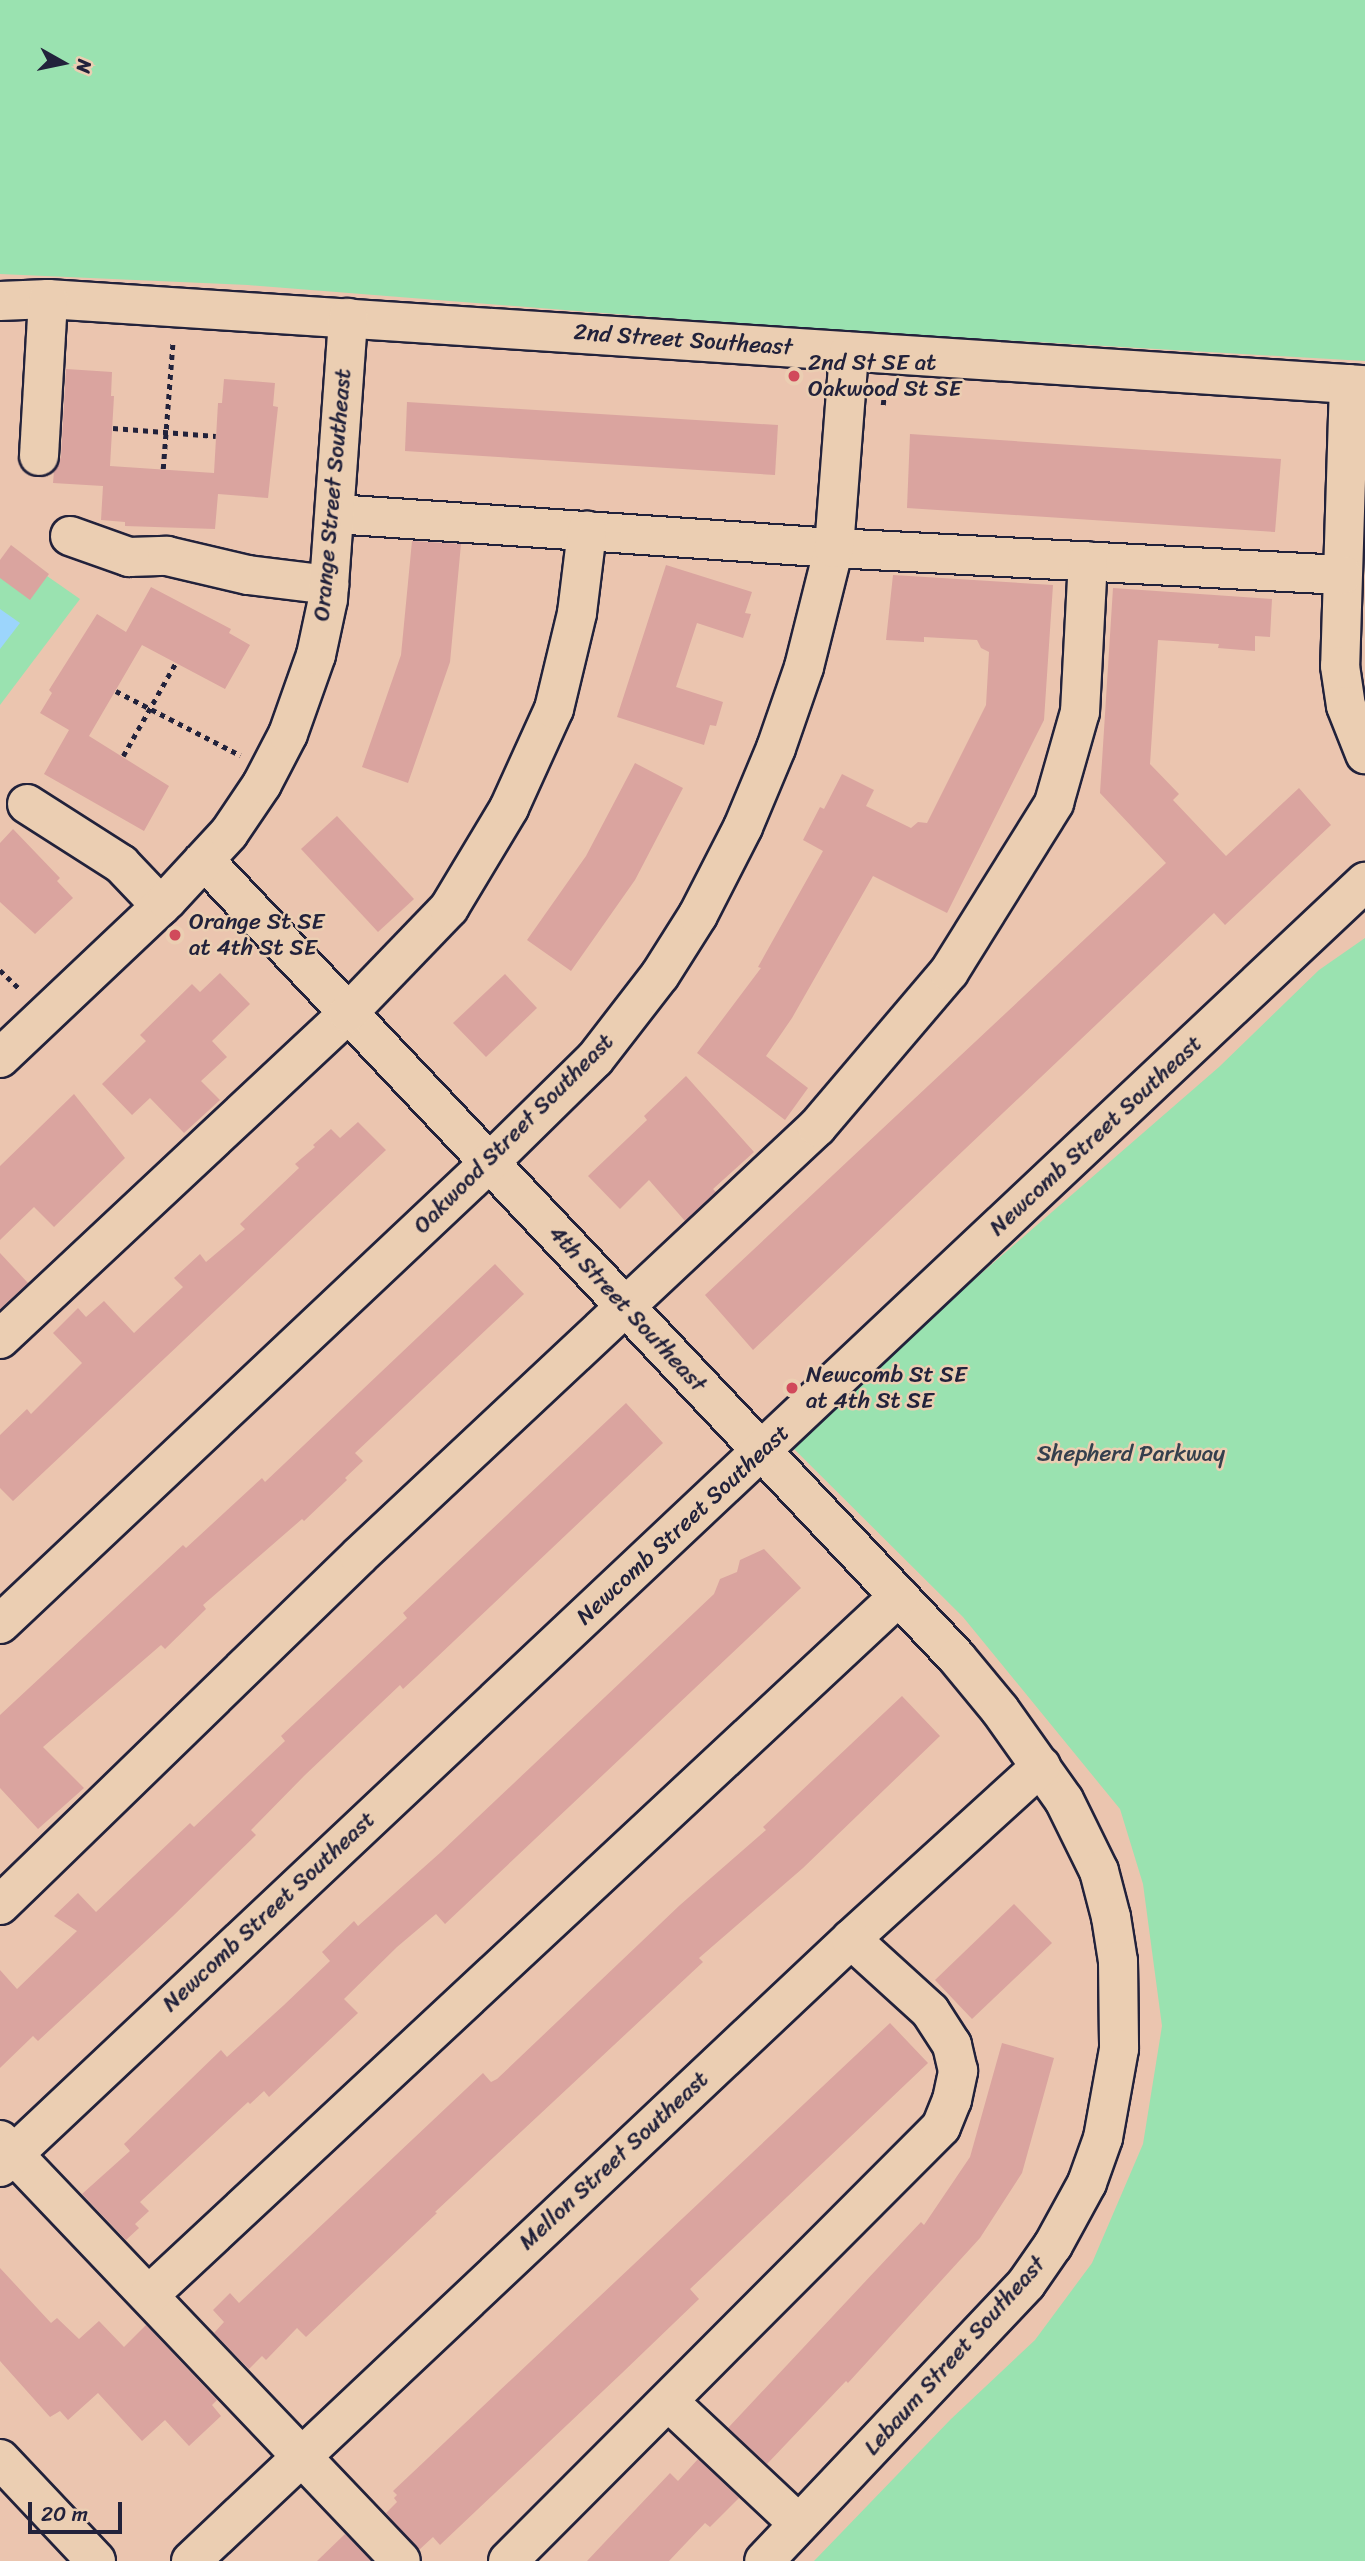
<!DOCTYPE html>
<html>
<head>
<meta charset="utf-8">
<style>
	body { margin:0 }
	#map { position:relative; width:1365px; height:2561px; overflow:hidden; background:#ebc5af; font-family:Sriracha,sans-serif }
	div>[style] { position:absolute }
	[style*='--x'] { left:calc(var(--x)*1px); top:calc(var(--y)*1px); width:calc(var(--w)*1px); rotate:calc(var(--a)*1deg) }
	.green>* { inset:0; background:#9ae2b0 }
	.water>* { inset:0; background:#9cd5fc }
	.building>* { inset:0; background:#daa49f }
	.path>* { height:4.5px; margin-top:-2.25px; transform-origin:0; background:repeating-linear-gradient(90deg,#22223b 0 5px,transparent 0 10px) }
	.roads { filter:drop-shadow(2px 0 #22223b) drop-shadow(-2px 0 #22223b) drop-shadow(0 2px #22223b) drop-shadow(0 -2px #22223b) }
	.minor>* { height:38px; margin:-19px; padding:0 19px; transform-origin:19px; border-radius:19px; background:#ebceb2 }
	.dots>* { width:19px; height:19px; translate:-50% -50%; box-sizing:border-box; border:4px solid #ebceb2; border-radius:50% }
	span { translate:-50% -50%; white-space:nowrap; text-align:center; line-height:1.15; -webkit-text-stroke:5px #ebceb2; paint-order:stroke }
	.street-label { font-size:23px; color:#22223b }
	.poi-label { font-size:23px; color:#22223b }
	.left { translate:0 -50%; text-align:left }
	.park-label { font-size:23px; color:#343f4d }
	.north { position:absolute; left:28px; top:28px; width:70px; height:70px; -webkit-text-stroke:5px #ebceb2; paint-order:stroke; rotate:99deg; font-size:19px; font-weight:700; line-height:28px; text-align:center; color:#22223b }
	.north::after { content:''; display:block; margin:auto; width:24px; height:32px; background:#22223b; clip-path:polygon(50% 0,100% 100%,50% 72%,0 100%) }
	.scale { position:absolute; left:28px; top:2502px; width:94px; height:32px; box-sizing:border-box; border:4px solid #22223b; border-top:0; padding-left:9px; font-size:21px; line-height:24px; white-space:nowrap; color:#22223b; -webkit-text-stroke:5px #ebceb2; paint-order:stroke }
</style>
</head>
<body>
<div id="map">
	<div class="green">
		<div style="clip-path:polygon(0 0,1365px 0,1365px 361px,793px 328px,248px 285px,0 274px)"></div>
		<div style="clip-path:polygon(47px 576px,80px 599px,0 705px,0 578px)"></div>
		<div style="clip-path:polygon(1365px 938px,1365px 2561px,814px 2561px,951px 2419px,1035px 2340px,1092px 2263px,1143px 2144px,1162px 2026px,1143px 1884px,1120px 1809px,963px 1617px,787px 1442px,1219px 1067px,1319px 970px)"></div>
	</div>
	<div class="water">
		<div style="clip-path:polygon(0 609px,20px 623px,0 649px)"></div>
	</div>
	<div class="building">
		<div style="clip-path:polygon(66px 369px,112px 372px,111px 396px,114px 396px,110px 466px,214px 473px,218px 403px,222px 403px,224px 379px,275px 383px,273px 406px,278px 407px,268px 498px,218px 494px,215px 529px,125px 526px,125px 522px,101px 520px,103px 486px,53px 483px,54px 471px,61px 457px)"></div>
		<div style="clip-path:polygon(407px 402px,778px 425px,775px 475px,405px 451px)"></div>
		<div style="clip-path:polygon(910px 434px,1281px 459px,1275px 532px,907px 508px)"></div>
		<div style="clip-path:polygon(412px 541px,461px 544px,450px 662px,408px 783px,362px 767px,401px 655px)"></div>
		<div style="clip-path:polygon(11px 545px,49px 574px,30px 600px,0 578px,0 560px)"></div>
		<div style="clip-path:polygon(666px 565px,752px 592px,745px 613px,751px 614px,743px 638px,697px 623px,676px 687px,723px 702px,716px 726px,710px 725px,704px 745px,617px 717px)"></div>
		<div style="clip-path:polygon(893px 575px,1053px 585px,1044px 720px,947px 913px,873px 876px,792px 1018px,766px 1056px,808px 1088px,785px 1120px,697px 1053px,761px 968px,758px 967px,823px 851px,803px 840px,820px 807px,824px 809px,842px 774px,874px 790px,866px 806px,911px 828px,918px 822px,927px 823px,986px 705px,989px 652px,981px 648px,977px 640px,924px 637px,924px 642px,886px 640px)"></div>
		<div style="clip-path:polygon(151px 587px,231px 629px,229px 633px,250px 645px,225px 689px,142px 645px,89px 736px,169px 786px,144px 831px,44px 774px,69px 730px,40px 713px,52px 693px,49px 690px,97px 614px,126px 632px)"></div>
		<div style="clip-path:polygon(1113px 588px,1272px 599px,1270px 637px,1255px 636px,1255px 651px,1218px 648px,1219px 644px,1158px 640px,1150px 764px,1179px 794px,1173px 800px,1226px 856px,1299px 788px,1331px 825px,1225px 925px,1214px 913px,753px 1350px,705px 1295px,1166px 863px,1100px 793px)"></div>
		<div style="clip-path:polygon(635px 763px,683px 788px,635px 880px,571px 971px,527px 940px,586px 856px)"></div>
		<div style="clip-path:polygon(337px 816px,414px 899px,378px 932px,301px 849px)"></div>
		<div style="clip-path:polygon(13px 829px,60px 878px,57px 881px,73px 898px,35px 934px,0 902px,0 843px)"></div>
		<div style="clip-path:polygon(220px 973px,250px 1004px,212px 1041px,227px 1057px,201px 1081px,220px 1100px,184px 1133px,150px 1098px,132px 1115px,102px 1084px,146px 1041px,140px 1035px,192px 984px,200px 992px)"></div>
		<div style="clip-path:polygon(505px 974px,537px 1008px,486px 1057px,453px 1023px)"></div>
		<div style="clip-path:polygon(686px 1076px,754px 1152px,713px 1189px,716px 1192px,685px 1221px,649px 1180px,620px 1209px,588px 1176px,647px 1120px,644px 1116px)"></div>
		<div style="clip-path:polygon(74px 1094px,125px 1158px,54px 1227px,34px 1207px,0 1240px,0 1166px)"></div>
		<div style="clip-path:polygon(358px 1122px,386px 1150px,13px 1501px,0 1488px,0 1435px,27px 1409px,31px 1414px,82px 1363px,53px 1333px,78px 1308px,86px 1317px,104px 1301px,134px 1333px,183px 1287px,174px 1278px,200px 1254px,206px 1262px,245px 1229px,240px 1224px,299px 1168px,295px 1164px,315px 1147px,313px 1145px,331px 1129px,340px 1138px)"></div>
		<div style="clip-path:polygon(0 1253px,28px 1283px,0 1309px)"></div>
		<div style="clip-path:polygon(495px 1264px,524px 1294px,355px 1453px,363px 1461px,345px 1478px,347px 1480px,304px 1521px,302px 1519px,203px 1605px,206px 1609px,165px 1649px,161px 1645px,43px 1747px,84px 1788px,38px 1829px,0 1788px,0 1715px,183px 1545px,186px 1548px,262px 1478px,265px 1482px)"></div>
		<div style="clip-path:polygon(626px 1403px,663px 1443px,417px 1676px,403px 1689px,400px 1685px,305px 1775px,251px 1830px,256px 1835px,173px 1916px,38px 2041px,33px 2036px,0 2068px,0 1970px,17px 1989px,77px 1931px,54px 1916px,78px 1893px,96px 1912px,190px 1823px,194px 1827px,285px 1741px,281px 1736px,407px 1618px,403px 1613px)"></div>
		<div style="clip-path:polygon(764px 1549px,801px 1588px,445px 1924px,436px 1914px,397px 1947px,344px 1999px,358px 2013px,269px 2097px,264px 2091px,250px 2104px,248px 2102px,140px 2202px,149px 2211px,135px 2224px,139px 2228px,126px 2240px,82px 2194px,130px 2151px,124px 2144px,221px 2050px,227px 2057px,284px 2005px,330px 1961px,322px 1952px,354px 1921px,358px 1926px,441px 1852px,714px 1594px,720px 1579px,737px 1572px,740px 1560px)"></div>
		<div style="clip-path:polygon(902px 1696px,940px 1736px,803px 1868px,699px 1958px,703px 1962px,435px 2212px,437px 2213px,306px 2337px,297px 2328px,266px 2360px,262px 2356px,249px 2369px,214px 2333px,224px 2322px,213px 2310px,230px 2293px,239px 2303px,483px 2073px,491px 2082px,497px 2079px,680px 1905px,766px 1830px,763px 1827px)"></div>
		<div style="clip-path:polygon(1014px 1904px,1052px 1943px,972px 2019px,935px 1980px)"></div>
		<div style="clip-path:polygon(890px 2023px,928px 2063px,690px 2289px,699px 2299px,622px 2373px,440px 2545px,433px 2537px,419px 2550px,386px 2513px,397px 2502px,394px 2498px,397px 2495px,393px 2491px)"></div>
		<div style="clip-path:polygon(1002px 2043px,1054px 2058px,1022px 2173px,980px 2238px,848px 2383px,846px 2381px,767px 2464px,728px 2428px,921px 2222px,924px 2225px,970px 2157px)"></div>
		<div style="clip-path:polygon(0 2268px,51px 2323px,57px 2318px,79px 2339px,99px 2321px,124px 2347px,146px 2325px,217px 2400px,212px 2405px,221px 2416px,189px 2446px,165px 2420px,142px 2441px,98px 2393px,68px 2420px,60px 2411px,50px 2417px,0 2361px)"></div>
		<div style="clip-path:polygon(698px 2459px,739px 2498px,710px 2527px,705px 2523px,669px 2561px,587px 2561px,670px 2473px,678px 2481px)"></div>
		<div style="clip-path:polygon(345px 2534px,371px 2561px,317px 2561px)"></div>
	</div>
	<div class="path">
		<div style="--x:883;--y:405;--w:19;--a:-84"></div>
		<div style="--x:113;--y:428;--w:103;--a:4.4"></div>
		<div style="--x:163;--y:469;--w:129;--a:-85.6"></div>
		<div style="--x:116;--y:691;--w:140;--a:27.3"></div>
		<div style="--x:123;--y:756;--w:106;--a:-60.5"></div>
		<div style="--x:0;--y:970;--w:29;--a:44"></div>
	</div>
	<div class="roads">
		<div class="minor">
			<div style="--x:0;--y:301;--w:48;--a:-2.4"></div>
			<div style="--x:48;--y:299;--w:1320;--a:3.74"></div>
			<div style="--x:1349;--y:384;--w:282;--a:91.8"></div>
			<div style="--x:1340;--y:666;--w:40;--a:81.5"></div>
			<div style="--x:1346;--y:706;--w:52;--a:68.4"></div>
			<div style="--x:39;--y:456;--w:157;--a:-86.7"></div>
			<div style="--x:335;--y:514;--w:500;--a:3.9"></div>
			<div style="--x:834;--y:548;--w:509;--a:3.04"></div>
			<div style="--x:70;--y:536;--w:63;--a:19.6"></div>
			<div style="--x:129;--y:557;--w:38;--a:-2"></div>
			<div style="--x:167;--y:556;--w:83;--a:13.2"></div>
			<div style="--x:248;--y:575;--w:82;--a:7"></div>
			<div style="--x:27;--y:804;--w:112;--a:32.6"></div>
			<div style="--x:121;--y:864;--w:58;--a:46.4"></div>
			<div style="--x:204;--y:860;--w:1097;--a:46.66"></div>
			<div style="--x:957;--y:1658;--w:67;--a:50.4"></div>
			<div style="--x:1000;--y:1710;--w:110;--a:54.6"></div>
			<div style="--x:1064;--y:1800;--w:79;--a:63.8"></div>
			<div style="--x:1099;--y:1871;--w:48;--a:75.4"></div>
			<div style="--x:1111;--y:1917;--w:45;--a:81"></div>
			<div style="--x:1118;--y:1961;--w:88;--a:89.3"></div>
			<div style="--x:1119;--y:2049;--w:90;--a:100.2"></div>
			<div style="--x:1103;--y:2138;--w:48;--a:109.6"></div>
			<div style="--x:1087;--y:2183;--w:71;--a:118.7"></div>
			<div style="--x:1053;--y:2245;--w:47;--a:124.7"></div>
			<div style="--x:1026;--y:2284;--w:381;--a:133.4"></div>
			<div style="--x:0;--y:1058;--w:230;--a:-43.4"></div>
			<div style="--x:167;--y:900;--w:91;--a:-47.2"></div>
			<div style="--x:229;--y:833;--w:59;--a:-56"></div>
			<div style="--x:262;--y:784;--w:56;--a:-62.5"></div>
			<div style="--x:288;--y:734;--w:84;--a:-70.5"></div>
			<div style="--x:316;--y:655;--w:57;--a:-77.9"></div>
			<div style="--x:328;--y:599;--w:282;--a:-85.9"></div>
			<div style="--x:0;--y:1339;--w:477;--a:-43.1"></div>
			<div style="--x:348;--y:1013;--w:146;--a:-46.1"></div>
			<div style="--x:449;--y:908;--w:117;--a:-59"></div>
			<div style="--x:509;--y:808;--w:109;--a:-65.6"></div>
			<div style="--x:554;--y:709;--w:99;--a:-76.5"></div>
			<div style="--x:577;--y:613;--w:83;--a:-83"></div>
			<div style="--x:0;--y:1624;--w:672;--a:-43.31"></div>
			<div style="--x:489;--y:1163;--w:148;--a:-44.5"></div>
			<div style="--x:595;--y:1059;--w:106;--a:-52.3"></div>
			<div style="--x:660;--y:975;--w:71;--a:-57.7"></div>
			<div style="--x:698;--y:915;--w:99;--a:-62.9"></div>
			<div style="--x:743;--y:827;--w:86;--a:-67.3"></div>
			<div style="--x:776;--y:748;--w:86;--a:-70.9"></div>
			<div style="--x:804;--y:667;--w:123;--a:-75.9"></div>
			<div style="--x:834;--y:548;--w:197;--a:-85.6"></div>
			<div style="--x:0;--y:1905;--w:501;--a:-44.19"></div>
			<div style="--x:359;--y:1556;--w:628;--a:-43.13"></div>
			<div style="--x:817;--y:1127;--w:204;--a:-49.6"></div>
			<div style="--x:949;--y:972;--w:199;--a:-58.1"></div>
			<div style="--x:1054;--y:803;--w:95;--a:-74.1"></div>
			<div style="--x:1080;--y:712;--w:151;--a:-87"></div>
			<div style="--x:0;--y:2140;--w:581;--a:46.39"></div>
			<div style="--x:0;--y:2167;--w:1875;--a:-43.27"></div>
			<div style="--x:149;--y:2295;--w:1025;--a:-42.98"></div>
			<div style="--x:669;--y:2402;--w:178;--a:43.2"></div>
			<div style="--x:0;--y:2459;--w:140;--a:46.7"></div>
			<div style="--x:191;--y:2561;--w:907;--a:-43.3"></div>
			<div style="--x:851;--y:1939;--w:257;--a:-42.3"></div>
			<div style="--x:508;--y:2561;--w:613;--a:-45.07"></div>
			<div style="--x:941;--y:2127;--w:29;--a:-68"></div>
			<div style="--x:952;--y:2100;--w:30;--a:-78"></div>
			<div style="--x:958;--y:2071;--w:27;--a:-103"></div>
			<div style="--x:952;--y:2045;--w:40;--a:-122.9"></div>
			<div style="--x:930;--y:2011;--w:107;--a:-137.7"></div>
		</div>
	</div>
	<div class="dots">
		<div style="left:794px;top:376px;background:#d1495b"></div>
		<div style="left:175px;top:935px;background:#d1495b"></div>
		<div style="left:792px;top:1388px;background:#d1495b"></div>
	</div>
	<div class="street-label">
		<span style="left:683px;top:340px;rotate:4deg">2nd Street Southeast</span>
		<span style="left:333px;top:495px;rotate:-85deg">Orange Street Southeast</span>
		<span style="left:514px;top:1134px;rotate:-45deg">Oakwood Street Southeast</span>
		<span style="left:1096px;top:1136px;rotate:-43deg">Newcomb Street Southeast</span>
		<span style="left:627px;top:1309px;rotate:47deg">4th Street Southeast</span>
		<span style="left:683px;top:1525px;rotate:-43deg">Newcomb Street Southeast</span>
		<span style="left:269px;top:1912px;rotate:-43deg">Newcomb Street Southeast</span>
		<span style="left:614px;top:2161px;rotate:-43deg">Mellon Street Southeast</span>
		<span style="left:955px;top:2356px;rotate:-48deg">Lebaum Street Southeast</span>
	</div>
	<div class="poi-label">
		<span class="left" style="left:808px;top:376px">2nd St SE at<br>Oakwood St SE</span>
		<span class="left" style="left:189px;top:935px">Orange St SE<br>at 4th St SE</span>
		<span class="left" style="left:806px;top:1388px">Newcomb St SE<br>at 4th St SE</span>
	</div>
	<div class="park-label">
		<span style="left:1131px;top:1454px">Shepherd Parkway</span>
	</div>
	<div class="north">N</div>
	<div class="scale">20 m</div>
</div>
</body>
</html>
